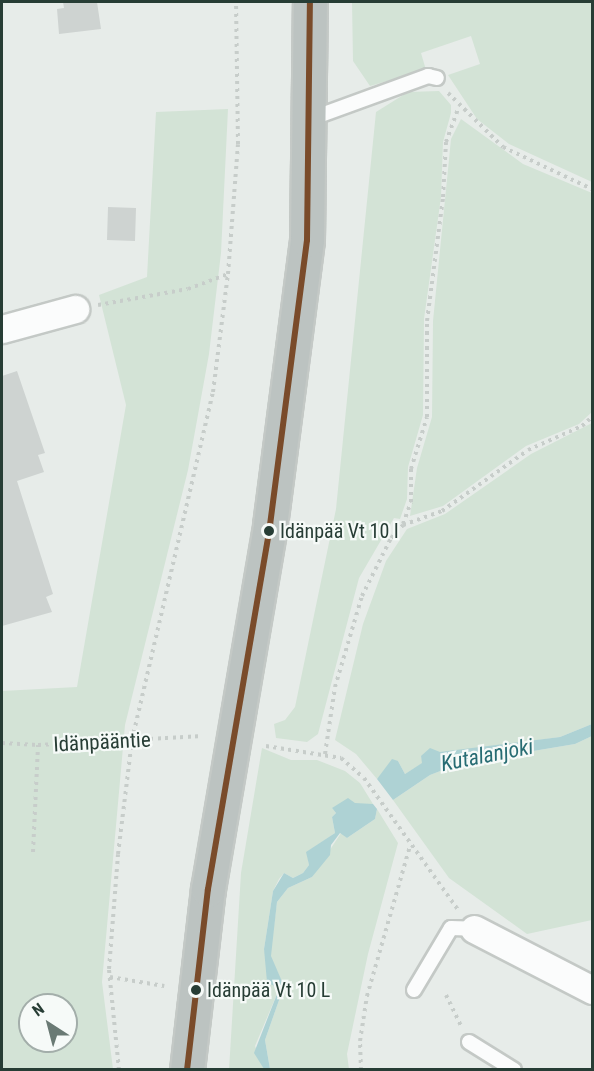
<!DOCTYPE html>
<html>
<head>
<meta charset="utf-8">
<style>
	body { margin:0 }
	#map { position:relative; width:594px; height:1071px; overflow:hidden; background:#e7ece9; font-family:"Roboto Condensed",sans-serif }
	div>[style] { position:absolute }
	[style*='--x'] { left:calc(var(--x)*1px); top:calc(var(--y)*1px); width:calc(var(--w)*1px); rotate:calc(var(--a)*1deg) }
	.green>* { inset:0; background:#d3e3d6 }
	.water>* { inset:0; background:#aed2d4 }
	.building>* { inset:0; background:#ced3d1 }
	.path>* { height:4px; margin-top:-2px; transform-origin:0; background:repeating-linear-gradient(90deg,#c7cdca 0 3px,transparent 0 7.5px) }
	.roads { filter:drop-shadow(2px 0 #c4c9c6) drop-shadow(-2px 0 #c4c9c6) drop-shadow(0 2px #c4c9c6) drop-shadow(0 -2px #c4c9c6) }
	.lane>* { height:14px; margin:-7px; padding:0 7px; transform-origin:7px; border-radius:7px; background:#fbfcfc }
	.street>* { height:27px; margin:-13.5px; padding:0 13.5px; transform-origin:13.5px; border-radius:13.5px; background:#fbfcfc }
	.highway>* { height:33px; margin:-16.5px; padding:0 16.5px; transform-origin:16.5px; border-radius:16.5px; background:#bcc3c1 }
	.bus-1>* { height:6px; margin:-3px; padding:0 3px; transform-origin:3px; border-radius:3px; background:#7a4b2a }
	.dots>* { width:16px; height:16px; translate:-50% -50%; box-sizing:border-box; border:3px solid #f6faf8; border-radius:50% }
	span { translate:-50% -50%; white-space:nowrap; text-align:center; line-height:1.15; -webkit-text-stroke:4.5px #f6faf8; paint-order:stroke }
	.bus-label { font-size:20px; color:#273d35 }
	.left { translate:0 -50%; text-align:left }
	.street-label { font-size:21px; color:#273d35 }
	.water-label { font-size:22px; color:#276c73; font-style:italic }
	.frame { position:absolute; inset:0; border:3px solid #273d35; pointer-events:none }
	.north { position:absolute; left:18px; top:993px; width:60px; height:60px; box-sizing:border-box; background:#f6faf8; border:2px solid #a3aeaa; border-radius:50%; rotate:324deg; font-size:16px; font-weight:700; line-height:24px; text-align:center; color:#273d35 }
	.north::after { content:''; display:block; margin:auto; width:21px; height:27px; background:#6a7a74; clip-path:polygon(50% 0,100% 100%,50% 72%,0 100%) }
</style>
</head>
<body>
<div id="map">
	<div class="green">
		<div style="clip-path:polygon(352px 2px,592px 2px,592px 182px,509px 144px,477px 119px,448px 75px,480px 64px,471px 36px,421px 53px,426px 70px,370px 86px,353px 61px)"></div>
		<div style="clip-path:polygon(439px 91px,451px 105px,451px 113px,443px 142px,441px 197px,424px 319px,423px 415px,408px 467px,407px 499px,400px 519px,394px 518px,359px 578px,318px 734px,307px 742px,276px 738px,274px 724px,285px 720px,295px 707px,336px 509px,376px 112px,408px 92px)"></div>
		<div style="clip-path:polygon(evenodd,228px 109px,221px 253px,209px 354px,188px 470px,125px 725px,102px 982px,113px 1069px,2px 1069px,2px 691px,77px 687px,126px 405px,99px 295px,147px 277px,156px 112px,228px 109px,30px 1005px,66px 1005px,66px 1041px,30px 1041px,30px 1005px)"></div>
		<div style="clip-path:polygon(461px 119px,523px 164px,592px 193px,592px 412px,579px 424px,526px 446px,443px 506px,410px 516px,417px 468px,432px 417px,433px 321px,451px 139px)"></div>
		<div style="clip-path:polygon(592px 423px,592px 724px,560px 737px,421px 756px,423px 763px,405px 774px,398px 761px,377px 779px,356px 754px,335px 740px,363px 624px,386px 561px,407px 529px,445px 514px,531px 454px)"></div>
		<div style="clip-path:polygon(592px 736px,592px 920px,527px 934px,449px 878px,393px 800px,430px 775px,461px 763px,575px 744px)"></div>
		<div style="clip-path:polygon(262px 748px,291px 760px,317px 760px,345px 771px,360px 783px,373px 804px,332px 808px,336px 813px,332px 817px,335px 833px,307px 852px,309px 865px,303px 873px,293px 878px,284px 873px,279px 879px,273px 891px,264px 949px,277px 994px,255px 1046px,264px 1069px,229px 1070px,241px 873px)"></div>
		<div style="clip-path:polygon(377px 809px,398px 843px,368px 954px,347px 1054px,349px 1069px,270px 1069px,265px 1040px,284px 986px,270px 956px,277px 902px,288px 888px,312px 877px,341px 833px,347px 838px,375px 819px)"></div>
	</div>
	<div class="water">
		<div style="clip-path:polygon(592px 724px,592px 736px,575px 744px,461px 763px,430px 775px,393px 800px,377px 779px,392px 759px,398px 761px,405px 774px,422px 763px,421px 756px,430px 748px,440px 752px,560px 737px)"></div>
		<div style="clip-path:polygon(348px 798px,355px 803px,373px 804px,377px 809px,375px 819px,347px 838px,340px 833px,331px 845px,330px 855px,312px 877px,288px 888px,277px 902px,271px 956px,284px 986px,265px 1040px,270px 1069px,264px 1069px,254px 1053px,277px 994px,276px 987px,267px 982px,264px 949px,273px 891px,284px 873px,293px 878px,303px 873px,309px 865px,306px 852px,335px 833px,332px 817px,336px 813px,332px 808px)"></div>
	</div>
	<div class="building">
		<div style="clip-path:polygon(63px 2px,97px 2px,101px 29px,59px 34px,57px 9px,64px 8px)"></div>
		<div style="clip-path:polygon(108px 207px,136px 208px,135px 241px,107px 240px)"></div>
		<div style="clip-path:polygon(17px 371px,45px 453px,38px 455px,44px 472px,17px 481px,53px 594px,46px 597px,52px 612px,2px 626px,2px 376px)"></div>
	</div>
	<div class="path">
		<div style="--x:448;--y:93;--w:77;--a:44.5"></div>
		<div style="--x:503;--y:147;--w:98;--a:25.3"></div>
		<div style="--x:98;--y:305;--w:91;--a:-10.1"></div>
		<div style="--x:188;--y:289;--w:43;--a:-20.6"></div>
		<div style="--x:403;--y:524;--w:23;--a:-70"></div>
		<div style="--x:411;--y:502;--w:33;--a:-90"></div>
		<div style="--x:411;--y:469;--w:54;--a:-72.9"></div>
		<div style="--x:427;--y:417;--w:96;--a:-90"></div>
		<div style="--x:427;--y:321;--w:125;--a:-82.6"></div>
		<div style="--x:443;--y:197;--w:55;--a:-86.9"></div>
		<div style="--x:446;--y:142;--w:37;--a:-70"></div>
		<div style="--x:2;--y:743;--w:36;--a:3"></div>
		<div style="--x:38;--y:745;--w:165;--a:-3.1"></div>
		<div style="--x:266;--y:746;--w:76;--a:9.1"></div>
		<div style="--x:341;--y:758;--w:30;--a:41"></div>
		<div style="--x:364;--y:778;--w:163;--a:54.5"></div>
		<div style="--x:325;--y:754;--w:68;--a:-81.5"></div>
		<div style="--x:335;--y:687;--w:95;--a:-73.5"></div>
		<div style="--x:362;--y:596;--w:65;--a:-63.4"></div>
		<div style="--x:391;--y:538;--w:18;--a:-47"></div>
		<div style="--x:403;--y:525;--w:41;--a:-19.7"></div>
		<div style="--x:442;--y:511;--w:105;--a:-35.3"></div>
		<div style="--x:528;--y:450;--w:59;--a:-24"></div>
		<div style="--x:582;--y:426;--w:13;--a:-42"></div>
		<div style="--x:33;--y:852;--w:107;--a:-87.3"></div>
		<div style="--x:110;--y:977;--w:55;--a:9.5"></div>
		<div style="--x:446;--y:995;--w:37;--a:64"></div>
		<div style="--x:119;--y:1070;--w:101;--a:-95.7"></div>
		<div style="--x:109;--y:969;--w:115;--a:-85.5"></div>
		<div style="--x:118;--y:854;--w:115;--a:-83"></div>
		<div style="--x:132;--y:740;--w:357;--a:-76.9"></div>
		<div style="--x:213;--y:392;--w:119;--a:-82.8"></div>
		<div style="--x:228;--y:274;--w:130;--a:-85.6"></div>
		<div style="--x:238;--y:144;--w:142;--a:-90.8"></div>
		<div style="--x:361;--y:1070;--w:29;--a:-92"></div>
		<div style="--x:360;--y:1041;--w:46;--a:-81.2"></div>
		<div style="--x:367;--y:996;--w:156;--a:-74"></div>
	</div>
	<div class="roads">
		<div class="lane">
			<div style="--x:310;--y:119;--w:126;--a:-20"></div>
			<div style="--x:428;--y:76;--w:9;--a:13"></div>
			<div style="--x:414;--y:990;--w:72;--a:-59.2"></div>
			<div style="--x:451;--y:928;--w:23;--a:2"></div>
			<div style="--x:469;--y:1042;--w:53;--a:31.9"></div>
		</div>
		<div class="street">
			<div style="--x:2;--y:329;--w:76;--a:-15.3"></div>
			<div style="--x:474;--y:929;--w:133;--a:27.3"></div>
		</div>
		<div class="highway">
			<div style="--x:187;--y:1070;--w:182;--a:-83.4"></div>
			<div style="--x:208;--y:889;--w:369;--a:-80.3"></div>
			<div style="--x:270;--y:525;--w:287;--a:-82.6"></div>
			<div style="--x:307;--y:240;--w:238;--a:-89.3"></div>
		</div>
	</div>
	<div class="bus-1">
		<div style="--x:187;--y:1070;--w:182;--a:-83.4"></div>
		<div style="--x:208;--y:889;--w:369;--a:-80.3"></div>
		<div style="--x:270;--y:525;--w:287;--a:-82.6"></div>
		<div style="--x:307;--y:240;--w:238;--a:-89.3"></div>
	</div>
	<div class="dots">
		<div style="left:269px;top:531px;background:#273d35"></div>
		<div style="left:196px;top:990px;background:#273d35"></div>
	</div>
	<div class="bus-label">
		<span class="left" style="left:280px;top:531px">Idänpää Vt 10 I</span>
		<span class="left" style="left:207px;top:990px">Idänpää Vt 10 L</span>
	</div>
	<div class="street-label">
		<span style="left:102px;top:742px;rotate:-3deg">Idänpääntie</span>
	</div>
	<div class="water-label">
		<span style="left:487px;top:755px;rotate:-11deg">Kutalanjoki</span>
	</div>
	<div class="frame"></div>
	<div class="north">N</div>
</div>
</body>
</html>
